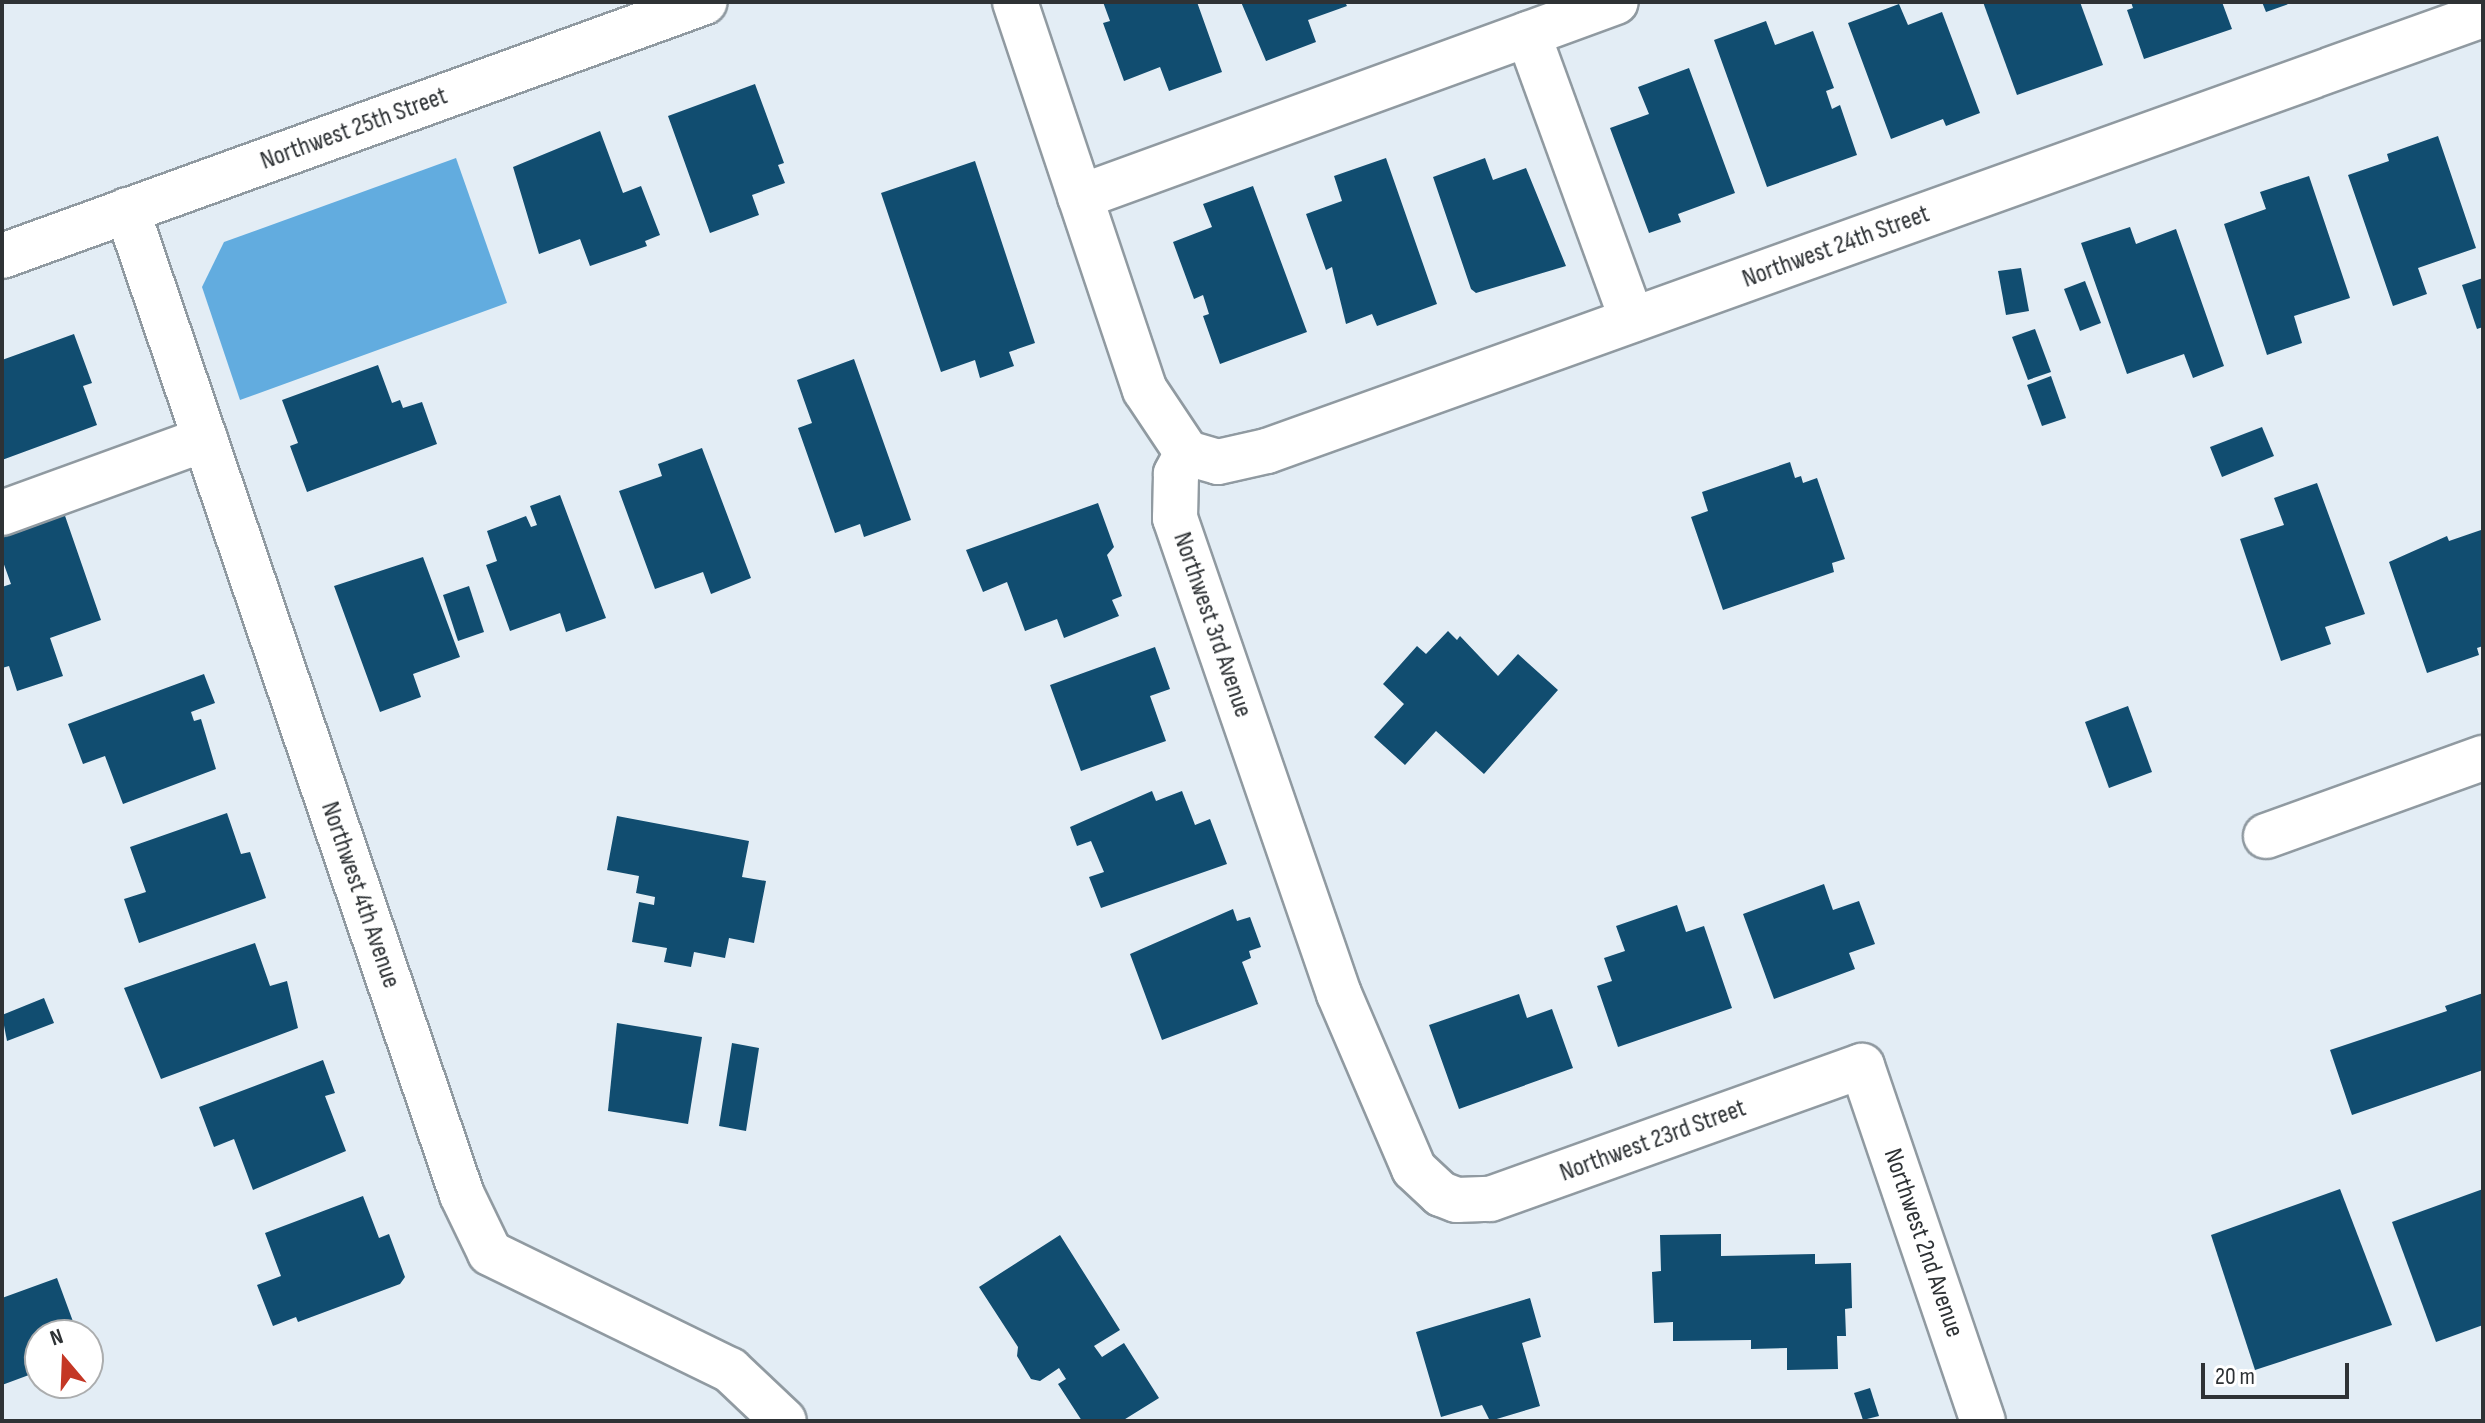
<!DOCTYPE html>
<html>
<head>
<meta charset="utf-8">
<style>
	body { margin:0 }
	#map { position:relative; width:2485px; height:1423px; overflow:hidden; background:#e3edf5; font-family:"Sofia Sans Condensed",sans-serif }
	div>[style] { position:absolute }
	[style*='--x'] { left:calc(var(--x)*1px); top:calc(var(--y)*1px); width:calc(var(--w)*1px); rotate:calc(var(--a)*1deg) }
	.water>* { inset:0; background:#62acdf }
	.building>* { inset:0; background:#114d70 }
	.roads { filter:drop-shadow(2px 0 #909aa1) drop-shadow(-2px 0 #909aa1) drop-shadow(0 2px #909aa1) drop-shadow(0 -2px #909aa1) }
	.minor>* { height:44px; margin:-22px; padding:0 22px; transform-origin:22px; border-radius:22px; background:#fff }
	span { translate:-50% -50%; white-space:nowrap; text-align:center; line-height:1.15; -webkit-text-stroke:8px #fff; paint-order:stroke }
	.street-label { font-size:26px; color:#2e3235 }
	.frame { position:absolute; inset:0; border:4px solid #2e3235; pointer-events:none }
	.north { position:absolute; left:24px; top:1319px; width:80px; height:80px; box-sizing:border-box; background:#fff; border:2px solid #abadae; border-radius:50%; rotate:341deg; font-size:22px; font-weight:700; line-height:32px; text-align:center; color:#2e3235 }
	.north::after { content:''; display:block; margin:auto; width:28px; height:36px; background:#c43725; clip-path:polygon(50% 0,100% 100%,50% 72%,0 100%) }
	.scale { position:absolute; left:2201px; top:1363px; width:148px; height:36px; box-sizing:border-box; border:4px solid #2e3235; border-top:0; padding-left:10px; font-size:24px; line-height:28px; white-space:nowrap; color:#2e3235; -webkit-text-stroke:6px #fff; paint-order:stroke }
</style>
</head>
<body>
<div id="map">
	<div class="water">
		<div style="clip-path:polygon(456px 158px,507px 303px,240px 400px,202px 287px,224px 242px)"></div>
	</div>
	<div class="building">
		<div style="clip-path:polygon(1103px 2px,1197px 2px,1222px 72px,1169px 91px,1160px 67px,1124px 81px,1103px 23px,1110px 21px)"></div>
		<div style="clip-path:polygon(1241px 2px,1345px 2px,1347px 6px,1308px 20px,1316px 42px,1266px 61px)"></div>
		<div style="clip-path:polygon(1983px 2px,2080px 2px,2103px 65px,2017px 95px)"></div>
		<div style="clip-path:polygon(2131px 2px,2222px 2px,2232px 29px,2144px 59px,2127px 10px,2133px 8px)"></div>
		<div style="clip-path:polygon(2262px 2px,2294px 2px,2266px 12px)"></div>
		<div style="clip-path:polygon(1899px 4px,1908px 25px,1942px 12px,1980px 113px,1946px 126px,1943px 119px,1891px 139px,1848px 23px)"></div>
		<div style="clip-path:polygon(1766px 21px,1775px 45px,1813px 31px,1834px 88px,1826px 91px,1832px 109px,1840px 105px,1857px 155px,1767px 187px,1714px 40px)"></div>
		<div style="clip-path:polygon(1689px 68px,1735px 193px,1678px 214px,1681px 222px,1649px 233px,1610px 128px,1649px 114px,1638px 87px)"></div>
		<div style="clip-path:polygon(755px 84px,784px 163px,778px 165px,785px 183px,752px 195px,759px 215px,710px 233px,668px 116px)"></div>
		<div style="clip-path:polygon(600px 131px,623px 193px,641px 186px,660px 235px,645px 241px,647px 246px,590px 266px,580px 239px,539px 254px,513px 167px)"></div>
		<div style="clip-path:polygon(2438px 136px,2476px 248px,2418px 268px,2427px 294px,2393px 306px,2348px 175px,2389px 161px,2387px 154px)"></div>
		<div style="clip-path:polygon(1386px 158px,1437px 304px,1377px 326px,1372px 314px,1346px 324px,1332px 267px,1326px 270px,1306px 214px,1342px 201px,1334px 176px)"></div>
		<div style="clip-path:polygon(1485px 158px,1493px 180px,1526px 168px,1566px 266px,1476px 293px,1471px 289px,1433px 177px)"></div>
		<div style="clip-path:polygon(975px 161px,1035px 343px,1009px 352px,1014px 366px,980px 378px,975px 360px,941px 372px,881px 193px)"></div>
		<div style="clip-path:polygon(2309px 176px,2350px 298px,2294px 316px,2302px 343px,2267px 355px,2224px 224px,2266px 209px,2260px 192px)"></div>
		<div style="clip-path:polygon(1253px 186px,1307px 332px,1220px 364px,1203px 316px,1209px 314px,1203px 295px,1194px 299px,1173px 242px,1212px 227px,1203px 204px)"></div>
		<div style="clip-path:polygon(2130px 227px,2136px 244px,2176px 229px,2224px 366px,2193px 378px,2184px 354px,2127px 374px,2081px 243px)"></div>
		<div style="clip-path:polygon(2021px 268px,2029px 311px,2006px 315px,1998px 271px)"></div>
		<div style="clip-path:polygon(2483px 278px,2483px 327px,2477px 329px,2462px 285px)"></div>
		<div style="clip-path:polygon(2085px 281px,2101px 323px,2080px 331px,2064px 289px)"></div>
		<div style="clip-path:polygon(2035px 329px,2051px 372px,2028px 380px,2012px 337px)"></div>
		<div style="clip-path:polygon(74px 334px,92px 383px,83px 386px,97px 425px,2px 460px,2px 360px)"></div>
		<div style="clip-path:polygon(854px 359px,911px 520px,864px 537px,860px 524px,835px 533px,798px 428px,812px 423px,797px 380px)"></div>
		<div style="clip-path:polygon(378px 365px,392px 403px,400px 400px,403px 408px,422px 402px,437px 444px,307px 492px,290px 446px,298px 443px,282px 400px)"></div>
		<div style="clip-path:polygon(2051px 376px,2066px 418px,2042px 426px,2027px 385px)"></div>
		<div style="clip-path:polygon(2262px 427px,2274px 456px,2222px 477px,2210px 447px)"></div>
		<div style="clip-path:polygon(702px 448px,751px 578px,711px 594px,703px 572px,655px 589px,619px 491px,662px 476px,658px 464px)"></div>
		<div style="clip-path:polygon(1790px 462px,1795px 478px,1801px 476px,1803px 483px,1817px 478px,1845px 559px,1832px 563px,1834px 572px,1723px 610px,1691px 517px,1708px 511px,1702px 492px)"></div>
		<div style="clip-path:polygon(2317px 483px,2365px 614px,2325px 627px,2331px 644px,2281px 661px,2240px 539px,2284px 525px,2274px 498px)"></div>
		<div style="clip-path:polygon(560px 495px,606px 618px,566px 632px,560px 613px,510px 631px,486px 565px,497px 561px,487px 531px,526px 516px,531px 527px,537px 525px,530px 506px)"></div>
		<div style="clip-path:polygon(1098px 503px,1114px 547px,1107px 555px,1122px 596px,1112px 600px,1119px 616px,1064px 638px,1057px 619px,1025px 631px,1007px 582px,983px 592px,966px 550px)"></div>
		<div style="clip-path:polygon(63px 510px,101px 620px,50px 638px,63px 676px,17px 691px,9px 666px,2px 668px,2px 587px,11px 584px,2px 559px,2px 531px)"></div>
		<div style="clip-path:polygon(2481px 530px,2483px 646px,2477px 648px,2479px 655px,2427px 673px,2389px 562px,2447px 536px,2449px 541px)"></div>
		<div style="clip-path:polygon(423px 557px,460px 657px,413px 674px,421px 697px,380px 712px,334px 586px)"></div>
		<div style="clip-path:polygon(469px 586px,484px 632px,458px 641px,443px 595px)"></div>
		<div style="clip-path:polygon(1448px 631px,1457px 640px,1460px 636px,1498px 676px,1518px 654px,1558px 690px,1484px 774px,1436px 731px,1405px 765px,1374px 737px,1404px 704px,1383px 684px,1417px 646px,1426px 654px)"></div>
		<div style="clip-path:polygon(1155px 647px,1170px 689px,1150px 696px,1166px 741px,1081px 771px,1050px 685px)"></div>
		<div style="clip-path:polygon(204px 674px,215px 703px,191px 712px,194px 721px,201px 719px,216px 769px,123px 804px,105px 756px,83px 764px,68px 724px)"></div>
		<div style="clip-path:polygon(2128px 706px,2152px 772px,2109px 788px,2085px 722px)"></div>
		<div style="clip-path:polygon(1152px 791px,1156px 801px,1182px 791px,1195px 825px,1210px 819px,1227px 864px,1101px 908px,1089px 877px,1104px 872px,1091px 841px,1077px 846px,1070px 827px)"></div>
		<div style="clip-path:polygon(227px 813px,241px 854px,250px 852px,266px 898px,139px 943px,124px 899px,146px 892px,130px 847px)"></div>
		<div style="clip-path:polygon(617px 816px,749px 841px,742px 877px,766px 881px,754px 943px,729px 938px,725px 958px,694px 952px,691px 967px,664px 962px,667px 948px,632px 942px,639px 902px,654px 905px,655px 897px,636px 893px,639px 876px,607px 870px)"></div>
		<div style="clip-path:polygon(1824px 884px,1833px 910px,1859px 901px,1875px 944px,1849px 953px,1855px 969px,1774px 999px,1743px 914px)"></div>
		<div style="clip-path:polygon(1677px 905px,1686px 932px,1704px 926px,1732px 1008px,1618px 1047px,1597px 986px,1612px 981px,1604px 958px,1625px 951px,1616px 926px)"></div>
		<div style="clip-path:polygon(1233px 909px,1237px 921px,1250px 917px,1261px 947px,1249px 951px,1251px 958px,1242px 962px,1258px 1004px,1162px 1040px,1130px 954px)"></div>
		<div style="clip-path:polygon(255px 943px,270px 986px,287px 981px,298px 1028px,161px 1079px,124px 988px)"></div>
		<div style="clip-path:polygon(2483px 993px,2483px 1070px,2352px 1115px,2330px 1050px,2447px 1011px,2445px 1006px)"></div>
		<div style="clip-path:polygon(1519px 994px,1527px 1018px,1552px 1009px,1573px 1068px,1459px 1109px,1429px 1025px)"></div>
		<div style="clip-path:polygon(44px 998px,54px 1023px,7px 1041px,2px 1015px)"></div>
		<div style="clip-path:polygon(617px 1023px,702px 1037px,688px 1124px,608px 1111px)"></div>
		<div style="clip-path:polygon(732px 1043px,759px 1048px,746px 1131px,719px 1126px)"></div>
		<div style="clip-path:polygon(323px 1060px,335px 1093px,325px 1096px,346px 1151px,253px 1190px,234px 1139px,214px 1147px,199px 1107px)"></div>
		<div style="clip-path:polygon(2340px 1189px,2392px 1325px,2255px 1370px,2211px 1235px)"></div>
		<div style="clip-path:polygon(2483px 1189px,2483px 1325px,2436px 1342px,2392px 1222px)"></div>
		<div style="clip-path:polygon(363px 1196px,379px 1238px,389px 1234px,405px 1277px,400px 1284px,298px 1322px,296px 1317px,273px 1326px,257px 1285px,281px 1276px,265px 1233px)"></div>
		<div style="clip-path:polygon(1721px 1234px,1721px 1256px,1815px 1254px,1815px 1264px,1851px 1263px,1852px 1308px,1845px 1309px,1846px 1336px,1837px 1336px,1838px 1369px,1787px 1370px,1787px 1348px,1751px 1349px,1751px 1340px,1673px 1341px,1673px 1322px,1654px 1323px,1652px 1272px,1661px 1271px,1660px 1235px)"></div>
		<div style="clip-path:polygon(1060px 1235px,1120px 1330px,1094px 1346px,1102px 1357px,1124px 1343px,1159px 1398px,1122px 1421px,1082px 1421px,1058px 1384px,1066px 1379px,1059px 1368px,1040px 1381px,1031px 1379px,1017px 1356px,1018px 1347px,979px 1287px)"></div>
		<div style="clip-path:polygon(57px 1278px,78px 1335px,40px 1335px,40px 1379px,37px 1372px,2px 1385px,2px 1298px)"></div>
		<div style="clip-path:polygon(1530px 1298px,1541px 1337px,1522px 1343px,1540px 1406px,1490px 1421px,1482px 1405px,1441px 1417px,1416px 1332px)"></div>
		<div style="clip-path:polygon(1870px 1388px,1879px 1416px,1863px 1420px,1854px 1393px)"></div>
	</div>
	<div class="roads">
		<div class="minor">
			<div style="--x:1015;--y:2;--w:409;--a:71.5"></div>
			<div style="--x:1145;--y:390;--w:76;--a:56.3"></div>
			<div style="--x:1187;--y:453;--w:24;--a:118"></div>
			<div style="--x:1176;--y:474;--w:44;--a:91.3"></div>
			<div style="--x:1175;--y:518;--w:503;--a:70.99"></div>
			<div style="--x:1339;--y:994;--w:190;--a:66.8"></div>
			<div style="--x:1414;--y:1169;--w:37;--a:43"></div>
			<div style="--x:1441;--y:1194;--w:17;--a:21"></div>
			<div style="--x:1457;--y:1200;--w:33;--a:-2"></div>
			<div style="--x:1490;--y:1199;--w:395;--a:-19.7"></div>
			<div style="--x:1862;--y:1066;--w:375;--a:71.2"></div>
			<div style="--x:1528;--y:34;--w:304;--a:70"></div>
			<div style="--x:1080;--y:197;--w:570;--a:-19.99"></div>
			<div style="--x:127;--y:210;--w:1040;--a:71.22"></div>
			<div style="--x:462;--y:1195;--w:64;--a:64.2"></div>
			<div style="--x:490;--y:1253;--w:267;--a:26"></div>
			<div style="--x:730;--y:1370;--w:74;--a:43.4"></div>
			<div style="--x:2;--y:256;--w:747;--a:-19.87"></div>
			<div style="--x:1187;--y:453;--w:32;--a:16"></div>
			<div style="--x:1218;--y:462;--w:50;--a:-12.7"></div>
			<div style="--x:1267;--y:451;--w:1292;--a:-19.73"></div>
			<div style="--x:2;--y:513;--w:216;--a:-20"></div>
			<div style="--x:2266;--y:836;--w:231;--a:-19.8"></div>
		</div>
	</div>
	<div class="street-label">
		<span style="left:354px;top:129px;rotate:-20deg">Northwest 25th Street</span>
		<span style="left:1836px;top:247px;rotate:-20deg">Northwest 24th Street</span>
		<span style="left:1212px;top:625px;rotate:71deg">Northwest 3rd Avenue</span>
		<span style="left:360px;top:895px;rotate:71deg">Northwest 4th Avenue</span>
		<span style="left:1653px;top:1141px;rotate:-20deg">Northwest 23rd Street</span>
		<span style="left:1923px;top:1243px;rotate:71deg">Northwest 2nd Avenue</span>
	</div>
	<div class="frame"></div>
	<div class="north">N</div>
	<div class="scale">20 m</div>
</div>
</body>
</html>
